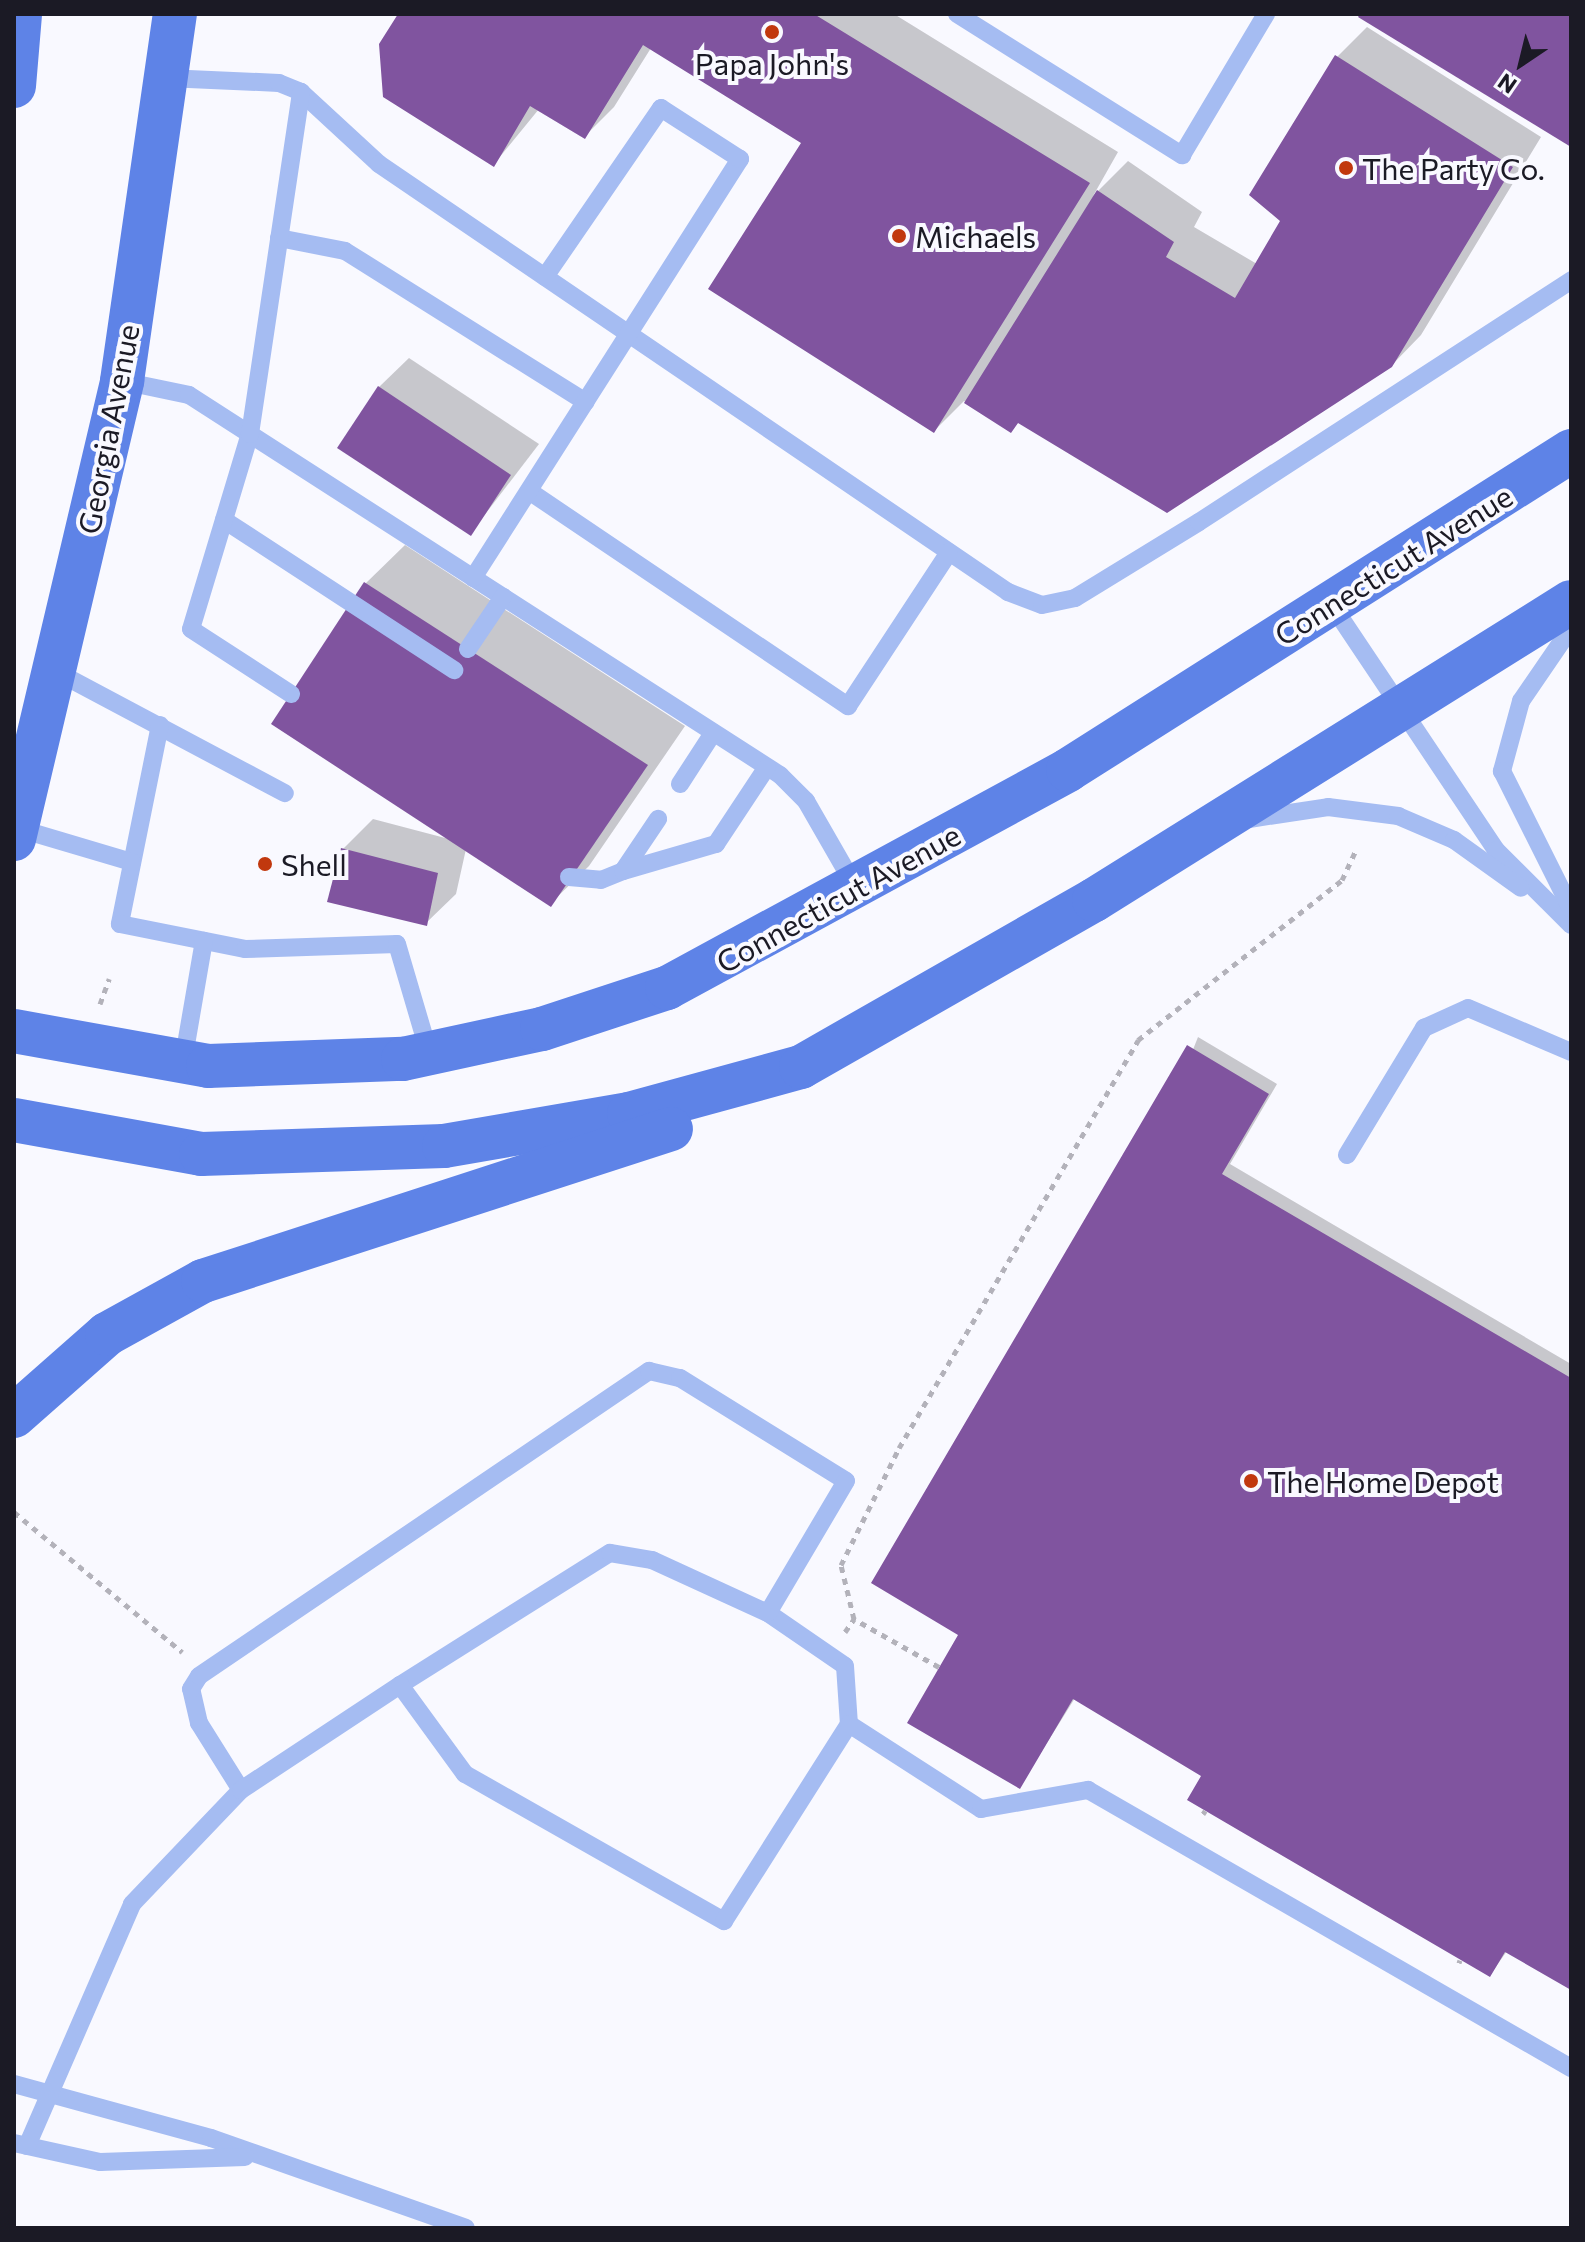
<!DOCTYPE html>
<html>
<head>
<meta charset="utf-8">
<style>
	body { margin:0 }
	#map { position:relative; width:1585px; height:2242px; overflow:hidden; background:#f9f9ff; font-family:Commissioner,sans-serif }
	div>[style] { position:absolute }
	[style*='--x'] { left:calc(var(--x)*1px); top:calc(var(--y)*1px); width:calc(var(--w)*1px); rotate:calc(var(--a)*1deg) }
	.shadow>* { inset:0; background:#0003 }
	.building>* { inset:0; background:#80549f }
	.path>* { height:5px; margin-top:-2.5px; transform-origin:0; background:repeating-linear-gradient(90deg,#b3b2ba 0 6px,transparent 0 12px) }
	.service>* { height:18px; margin:-9px; padding:0 9px; transform-origin:9px; border-radius:9px; background:#a5bcf2 }
	.primary>* { height:44px; margin:-22px; padding:0 22px; transform-origin:22px; border-radius:22px; background:#5e83e7 }
	.dots>* { width:22px; height:22px; translate:-50% -50%; box-sizing:border-box; border:4px solid #f9f9ff; border-radius:50% }
	span { translate:-50% -50%; white-space:nowrap; text-align:center; line-height:1.15; -webkit-text-stroke:8px #f9f9ff; paint-order:stroke }
	.poi-label { font-size:30px; color:#1b1a25 }
	.left { translate:0 -50%; text-align:left }
	.street-label { font-size:30px; color:#1b1a25 }
	.frame { position:absolute; inset:0; border:16px solid #1b1a25; pointer-events:none }
	.north { position:absolute; left:1481px; top:24px; width:80px; height:80px; -webkit-text-stroke:6px #f9f9ff; paint-order:stroke; rotate:215deg; font-size:22px; font-weight:700; line-height:32px; text-align:center; color:#1b1a25 }
	.north::after { content:''; display:block; margin:auto; width:28px; height:36px; background:#1b1a25; clip-path:polygon(50% 0,100% 100%,50% 72%,0 100%) }
</style>
</head>
<body>
<div id="map">
	<div class="shadow">
		<div style="clip-path:polygon(401px 14px,894px 14px,1118px 152px,1093px 196px,1128px 161px,1202px 212px,1194px 227px,1257px 264px,1283px 221px,1337px 57px,1367px 27px,1541px 137px,1421px 335px,1391px 366px,1020px 421px,1010px 431px,964px 401px,934px 431px,804px 142px,651px 48px,614px 107px,584px 137px,539px 109px,494px 164px)"></div>
		<div style="clip-path:polygon(409px 358px,539px 444px,470px 534px,379px 387px)"></div>
		<div style="clip-path:polygon(405px 545px,685px 726px,589px 866px,550px 904px,466px 849px,456px 894px,426px 923px,343px 849px,373px 819px,449px 839px,273px 724px,366px 583px)"></div>
		<div style="clip-path:polygon(1198px 1037px,1277px 1084px,1230px 1164px,1571px 1364px,1571px 1988px,1507px 1951px,1490px 1975px,1204px 1776px,1075px 1698px,1020px 1786px,961px 1634px)"></div>
	</div>
	<div class="building">
		<div style="clip-path:polygon(398px 14px,814px 14px,1090px 183px,934px 433px,708px 289px,801px 143px,643px 45px,585px 139px,530px 106px,494px 167px,383px 97px,379px 44px)"></div>
		<div style="clip-path:polygon(1360px 14px,1571px 14px,1571px 147px,1358px 17px)"></div>
		<div style="clip-path:polygon(1335px 55px,1513px 167px,1392px 367px,1167px 513px,1018px 423px,1011px 433px,964px 403px,1097px 190px,1174px 242px,1166px 257px,1235px 298px,1280px 221px,1249px 195px)"></div>
		<div style="clip-path:polygon(378px 386px,511px 475px,471px 536px,337px 448px)"></div>
		<div style="clip-path:polygon(364px 582px,648px 765px,551px 907px,271px 724px)"></div>
		<div style="clip-path:polygon(341px 848px,438px 873px,427px 926px,327px 902px)"></div>
		<div style="clip-path:polygon(1187px 1045px,1269px 1094px,1222px 1174px,1571px 1378px,1571px 1990px,1505px 1952px,1490px 1977px,1187px 1800px,1201px 1776px,1073px 1699px,1020px 1789px,907px 1723px,958px 1635px,871px 1583px)"></div>
	</div>
	<div class="path">
		<div style="--x:100;--y:1004;--w:27;--a:-70"></div>
		<div style="--x:14;--y:1512;--w:219;--a:39.8"></div>
		<div style="--x:845;--y:1632;--w:16;--a:-55"></div>
		<div style="--x:939;--y:1667;--w:98;--a:-150.5"></div>
		<div style="--x:854;--y:1619;--w:56;--a:-103.5"></div>
		<div style="--x:841;--y:1565;--w:131;--a:-63.6"></div>
		<div style="--x:899;--y:1448;--w:473;--a:-59.6"></div>
		<div style="--x:1138;--y:1040;--w:259;--a:-38.1"></div>
		<div style="--x:1342;--y:880;--w:33;--a:-65"></div>
		<div style="--x:1203;--y:1814;--w:4;--a:-56"></div>
		<div style="--x:1459;--y:1963;--w:3;--a:-72"></div>
	</div>
	<div class="service">
		<div style="--x:957;--y:14;--w:266;--a:32.1"></div>
		<div style="--x:1182;--y:155;--w:164;--a:-59.2"></div>
		<div style="--x:166;--y:78;--w:113;--a:2.5"></div>
		<div style="--x:279;--y:83;--w:24;--a:22"></div>
		<div style="--x:301;--y:92;--w:106;--a:42.7"></div>
		<div style="--x:379;--y:164;--w:761;--a:34.23"></div>
		<div style="--x:1008;--y:592;--w:36;--a:21"></div>
		<div style="--x:1042;--y:605;--w:34;--a:-12"></div>
		<div style="--x:1075;--y:598;--w:145;--a:-31.5"></div>
		<div style="--x:1199;--y:522;--w:444;--a:-33"></div>
		<div style="--x:279;--y:238;--w:67;--a:11.1"></div>
		<div style="--x:345;--y:251;--w:284;--a:32.1"></div>
		<div style="--x:122;--y:381;--w:68;--a:11.8"></div>
		<div style="--x:189;--y:395;--w:703;--a:32.74"></div>
		<div style="--x:780;--y:775;--w:37;--a:45"></div>
		<div style="--x:806;--y:801;--w:100;--a:60.1"></div>
		<div style="--x:529;--y:491;--w:385;--a:34"></div>
		<div style="--x:848;--y:706;--w:184;--a:-56.7"></div>
		<div style="--x:224;--y:520;--w:275;--a:33.1"></div>
		<div style="--x:473;--y:578;--w:497;--a:-57.5"></div>
		<div style="--x:740;--y:159;--w:94;--a:-147.2"></div>
		<div style="--x:661;--y:108;--w:205;--a:124.5"></div>
		<div style="--x:1332;--y:605;--w:295;--a:56.2"></div>
		<div style="--x:1496;--y:850;--w:106;--a:45"></div>
		<div style="--x:1571;--y:628;--w:88;--a:124.4"></div>
		<div style="--x:1521;--y:701;--w:73;--a:105.2"></div>
		<div style="--x:1502;--y:771;--w:154;--a:63.4"></div>
		<div style="--x:468;--y:649;--w:63;--a:-56.1"></div>
		<div style="--x:57;--y:672;--w:258;--a:28"></div>
		<div style="--x:291;--y:694;--w:119;--a:-147"></div>
		<div style="--x:191;--y:629;--w:204;--a:-73.2"></div>
		<div style="--x:250;--y:434;--w:346;--a:-81.5"></div>
		<div style="--x:160;--y:725;--w:203;--a:101.4"></div>
		<div style="--x:120;--y:924;--w:127;--a:11.3"></div>
		<div style="--x:245;--y:949;--w:152;--a:-1.9"></div>
		<div style="--x:397;--y:944;--w:114;--a:73.6"></div>
		<div style="--x:680;--y:784;--w:61;--a:-57.1"></div>
		<div style="--x:1249;--y:819;--w:80;--a:-8.6"></div>
		<div style="--x:1328;--y:807;--w:71;--a:7.3"></div>
		<div style="--x:1398;--y:816;--w:61;--a:23.2"></div>
		<div style="--x:1454;--y:840;--w:82;--a:35.6"></div>
		<div style="--x:17;--y:828;--w:120;--a:16.5"></div>
		<div style="--x:623;--y:871;--w:97;--a:-16.2"></div>
		<div style="--x:716;--y:844;--w:92;--a:-56.5"></div>
		<div style="--x:569;--y:877;--w:32;--a:5"></div>
		<div style="--x:601;--y:880;--w:24;--a:-22"></div>
		<div style="--x:623;--y:871;--w:63;--a:-56.1"></div>
		<div style="--x:183;--y:1062;--w:123;--a:-80.2"></div>
		<div style="--x:1347;--y:1155;--w:149;--a:-58.8"></div>
		<div style="--x:1424;--y:1028;--w:48;--a:-24.4"></div>
		<div style="--x:1468;--y:1008;--w:112;--a:23.1"></div>
		<div style="--x:400;--y:1685;--w:248;--a:-32.2"></div>
		<div style="--x:610;--y:1553;--w:43;--a:9.5"></div>
		<div style="--x:652;--y:1560;--w:128;--a:24.6"></div>
		<div style="--x:768;--y:1613;--w:93;--a:34.5"></div>
		<div style="--x:845;--y:1666;--w:58;--a:86.1"></div>
		<div style="--x:241;--y:1790;--w:79;--a:-122.1"></div>
		<div style="--x:199;--y:1723;--w:35;--a:-103"></div>
		<div style="--x:191;--y:1689;--w:15;--a:-58"></div>
		<div style="--x:199;--y:1676;--w:544;--a:-34.13"></div>
		<div style="--x:649;--y:1371;--w:32;--a:13"></div>
		<div style="--x:680;--y:1378;--w:195;--a:31.8"></div>
		<div style="--x:846;--y:1481;--w:153;--a:120.6"></div>
		<div style="--x:14;--y:2084;--w:204;--a:15.3"></div>
		<div style="--x:211;--y:2138;--w:270;--a:19.4"></div>
		<div style="--x:14;--y:2143;--w:88;--a:12.5"></div>
		<div style="--x:100;--y:2162;--w:145;--a:-2"></div>
		<div style="--x:27;--y:2146;--w:264;--a:-66.5"></div>
		<div style="--x:132;--y:1904;--w:158;--a:-46.3"></div>
		<div style="--x:241;--y:1790;--w:191;--a:-33.4"></div>
		<div style="--x:400;--y:1685;--w:110;--a:53.9"></div>
		<div style="--x:465;--y:1774;--w:298;--a:29.6"></div>
		<div style="--x:724;--y:1921;--w:233;--a:-57.6"></div>
		<div style="--x:849;--y:1724;--w:157;--a:32.8"></div>
		<div style="--x:981;--y:1809;--w:109;--a:-10.1"></div>
		<div style="--x:1088;--y:1790;--w:557;--a:29.92"></div>
	</div>
	<div class="primary">
		<div style="--x:14;--y:86;--w:72;--a:-85.2"></div>
		<div style="--x:14;--y:839;--w:471;--a:-76.7"></div>
		<div style="--x:122;--y:381;--w:371;--a:-81.8"></div>
		<div style="--x:14;--y:1031;--w:197;--a:10.2"></div>
		<div style="--x:208;--y:1066;--w:195;--a:-2.1"></div>
		<div style="--x:403;--y:1059;--w:142;--a:-12.2"></div>
		<div style="--x:542;--y:1029;--w:132;--a:-18.2"></div>
		<div style="--x:667;--y:988;--w:456;--a:-28.5"></div>
		<div style="--x:1068;--y:770;--w:596;--a:-32.38"></div>
		<div style="--x:14;--y:1120;--w:190;--a:10.3"></div>
		<div style="--x:201;--y:1154;--w:243;--a:-1.9"></div>
		<div style="--x:444;--y:1146;--w:188;--a:-9.8"></div>
		<div style="--x:629;--y:1114;--w:178;--a:-15.3"></div>
		<div style="--x:801;--y:1067;--w:337;--a:-29.7"></div>
		<div style="--x:1094;--y:900;--w:562;--a:-31.99"></div>
		<div style="--x:14;--y:1416;--w:124;--a:-41.4"></div>
		<div style="--x:107;--y:1334;--w:110;--a:-28.9"></div>
		<div style="--x:203;--y:1281;--w:492;--a:-18"></div>
	</div>
	<div class="dots">
		<div style="left:772px;top:32px;background:#c1380e"></div>
		<div style="left:1346px;top:168px;background:#c1380e"></div>
		<div style="left:899px;top:236px;background:#c1380e"></div>
		<div style="left:265px;top:864px;background:#c1380e"></div>
		<div style="left:1251px;top:1481px;background:#c1380e"></div>
	</div>
	<div class="poi-label">
		<span style="left:772px;top:63px">Papa John's</span>
		<span class="left" style="left:1362px;top:168px">The Party Co.</span>
		<span class="left" style="left:915px;top:236px">Michaels</span>
		<span class="left" style="left:281px;top:864px">Shell</span>
		<span class="left" style="left:1267px;top:1481px">The Home Depot</span>
	</div>
	<div class="street-label">
		<span style="left:108px;top:429px;rotate:-79deg">Georgia Avenue</span>
		<span style="left:1393px;top:565px;rotate:-32deg">Connecticut Avenue</span>
		<span style="left:838px;top:898px;rotate:-29deg">Connecticut Avenue</span>
	</div>
	<div class="frame"></div>
	<div class="north">N</div>
</div>
</body>
</html>
